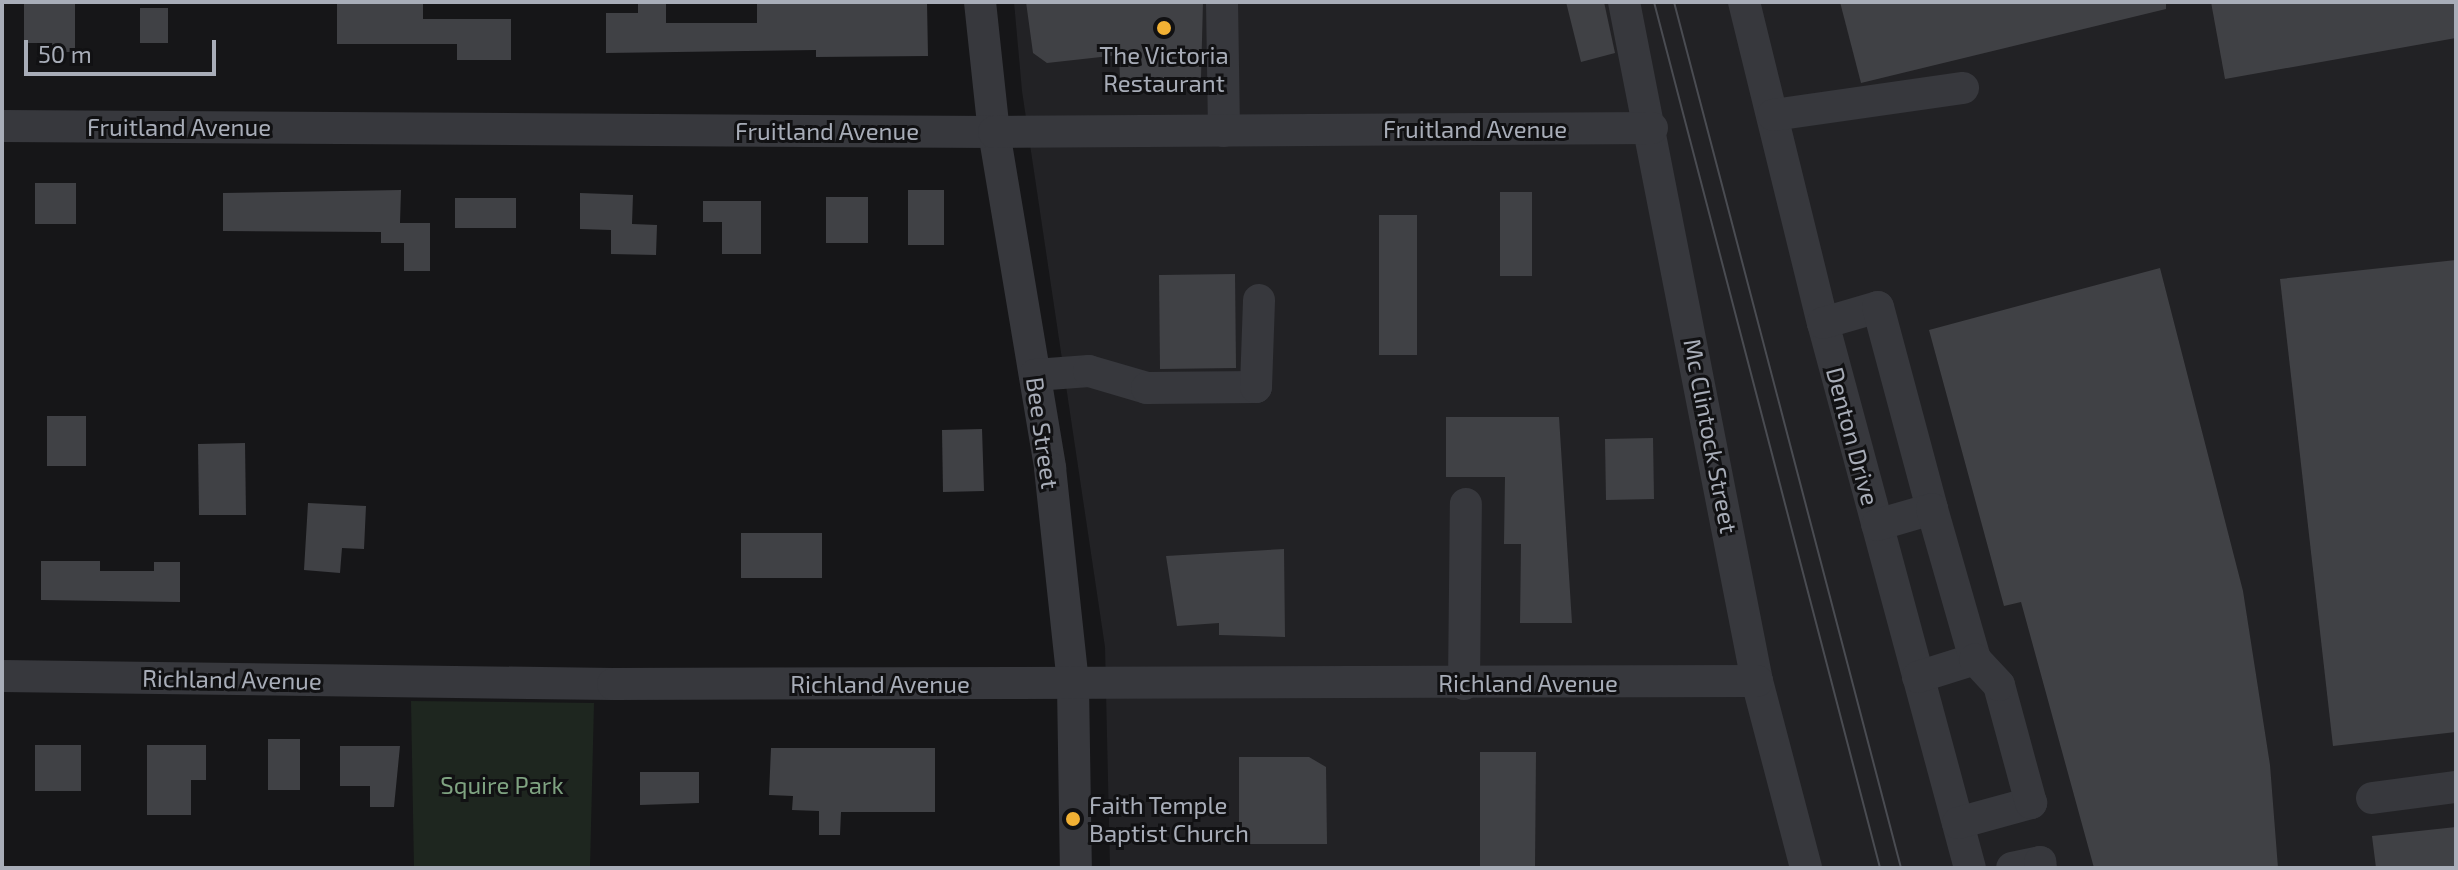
<!DOCTYPE html>
<html>
<head>
<meta charset="utf-8">
<style>
	body { margin:0 }
	#map { position:relative; width:2458px; height:870px; overflow:hidden; background:#161618; font-family:"Exo 2",sans-serif }
	div>[style] { position:absolute }
	[style*='--x'] { left:calc(var(--x)*1px); top:calc(var(--y)*1px); width:calc(var(--w)*1px); rotate:calc(var(--a)*1deg) }
	.built>* { inset:0; background:#222225 }
	.green>* { inset:0; background:#1e261f }
	.building>* { inset:0; background:#404145 }
	.minor>* { height:32px; margin:-16px; padding:0 16px; transform-origin:16px; border-radius:16px; background:#37383d }
	.tram>* { height:2px; margin:-1px; padding:0 1px; transform-origin:1px; border-radius:1px; background:#4a4c52 }
	.dots>* { width:22px; height:22px; translate:-50% -50%; box-sizing:border-box; border:4px solid #111113; border-radius:50% }
	span { translate:-50% -50%; white-space:nowrap; text-align:center; line-height:1.15; -webkit-text-stroke:6px #111113; paint-order:stroke }
	.poi-label { font-size:24px; color:#a8adb8 }
	.left { translate:0 -50%; text-align:left }
	.street-label { font-size:24px; color:#a8adb8 }
	.park-label { font-size:24px; color:#7fa381 }
	.frame { position:absolute; inset:0; border:4px solid #a8adb8; pointer-events:none }
	.scale { position:absolute; left:24px; top:40px; width:192px; height:36px; box-sizing:border-box; border:4px solid #a8adb8; border-top:0; padding-left:10px; font-size:24px; line-height:28px; white-space:nowrap; color:#a8adb8; -webkit-text-stroke:6px #111113; paint-order:stroke }
</style>
</head>
<body>
<div id="map">
	<div class="built">
		<div style="clip-path:polygon(1014px 2px,2456px 2px,2456px 868px,1110px 868px,1105px 647px,1022px 91px)"></div>
	</div>
	<div class="green">
		<div style="clip-path:polygon(411px 701px,594px 703px,590px 868px,414px 868px)"></div>
	</div>
	<div class="building">
		<div style="clip-path:polygon(24px 2px,75px 2px,75px 52px,43px 52px,43px 43px,24px 43px)"></div>
		<div style="clip-path:polygon(337px 2px,423px 2px,423px 19px,511px 19px,511px 60px,457px 60px,457px 44px,337px 44px)"></div>
		<div style="clip-path:polygon(638px 2px,666px 2px,666px 23px,757px 23px,757px 2px,927px 2px,928px 56px,816px 57px,816px 50px,606px 53px,606px 13px,638px 13px)"></div>
		<div style="clip-path:polygon(1026px 2px,1203px 2px,1201px 78px,1120px 79px,1119px 55px,1047px 63px,1033px 53px)"></div>
		<div style="clip-path:polygon(1566px 2px,1604px 2px,1615px 53px,1581px 62px)"></div>
		<div style="clip-path:polygon(1840px 2px,2166px 2px,2166px 9px,1861px 83px)"></div>
		<div style="clip-path:polygon(2211px 2px,2456px 2px,2456px 38px,2225px 79px)"></div>
		<div style="clip-path:polygon(140px 8px,168px 8px,168px 43px,140px 43px)"></div>
		<div style="clip-path:polygon(35px 183px,76px 183px,76px 224px,35px 224px)"></div>
		<div style="clip-path:polygon(401px 190px,400px 223px,430px 223px,430px 271px,404px 271px,404px 243px,381px 243px,381px 232px,223px 231px,223px 193px)"></div>
		<div style="clip-path:polygon(908px 190px,944px 190px,944px 245px,908px 245px)"></div>
		<div style="clip-path:polygon(1500px 192px,1532px 192px,1532px 276px,1500px 276px)"></div>
		<div style="clip-path:polygon(580px 193px,633px 195px,632px 224px,657px 225px,656px 255px,611px 254px,611px 230px,580px 229px)"></div>
		<div style="clip-path:polygon(826px 197px,868px 197px,868px 243px,826px 243px)"></div>
		<div style="clip-path:polygon(455px 198px,516px 198px,516px 228px,455px 228px)"></div>
		<div style="clip-path:polygon(703px 201px,761px 201px,761px 254px,722px 254px,722px 222px,703px 222px)"></div>
		<div style="clip-path:polygon(1379px 215px,1417px 215px,1417px 355px,1379px 355px)"></div>
		<div style="clip-path:polygon(2456px 260px,2456px 732px,2333px 746px,2280px 279px)"></div>
		<div style="clip-path:polygon(2160px 268px,2243px 591px,2270px 765px,2278px 868px,2094px 868px,2021px 602px,2004px 606px,1929px 330px)"></div>
		<div style="clip-path:polygon(1235px 274px,1236px 368px,1160px 369px,1159px 275px)"></div>
		<div style="clip-path:polygon(47px 416px,86px 416px,86px 466px,47px 466px)"></div>
		<div style="clip-path:polygon(1446px 417px,1559px 417px,1572px 623px,1520px 623px,1521px 544px,1504px 544px,1505px 477px,1446px 477px)"></div>
		<div style="clip-path:polygon(982px 429px,984px 491px,943px 492px,942px 430px)"></div>
		<div style="clip-path:polygon(1653px 438px,1654px 499px,1606px 500px,1605px 439px)"></div>
		<div style="clip-path:polygon(245px 443px,246px 515px,199px 515px,198px 444px)"></div>
		<div style="clip-path:polygon(308px 503px,366px 506px,364px 549px,342px 548px,340px 573px,304px 570px)"></div>
		<div style="clip-path:polygon(741px 533px,822px 533px,822px 578px,741px 578px)"></div>
		<div style="clip-path:polygon(1284px 549px,1285px 637px,1219px 635px,1219px 623px,1177px 626px,1166px 556px)"></div>
		<div style="clip-path:polygon(41px 561px,100px 561px,100px 571px,154px 571px,154px 562px,180px 562px,180px 602px,41px 600px)"></div>
		<div style="clip-path:polygon(268px 739px,300px 739px,300px 790px,268px 790px)"></div>
		<div style="clip-path:polygon(35px 745px,81px 745px,81px 791px,35px 791px)"></div>
		<div style="clip-path:polygon(147px 745px,206px 745px,206px 780px,191px 780px,191px 815px,147px 815px)"></div>
		<div style="clip-path:polygon(340px 746px,400px 746px,394px 807px,370px 807px,370px 786px,340px 786px)"></div>
		<div style="clip-path:polygon(771px 748px,935px 748px,935px 812px,841px 812px,840px 835px,819px 835px,819px 811px,792px 810px,793px 796px,769px 795px)"></div>
		<div style="clip-path:polygon(1480px 752px,1536px 752px,1535px 868px,1480px 868px)"></div>
		<div style="clip-path:polygon(1239px 757px,1309px 757px,1326px 767px,1327px 844px,1239px 844px)"></div>
		<div style="clip-path:polygon(640px 772px,699px 772px,699px 803px,640px 805px)"></div>
		<div style="clip-path:polygon(2456px 827px,2456px 868px,2376px 868px,2372px 836px)"></div>
	</div>
	<div class="minor">
		<div style="--x:980;--y:2;--w:131;--a:83.9"></div>
		<div style="--x:994;--y:132;--w:341;--a:80.5"></div>
		<div style="--x:1050;--y:468;--w:218;--a:83.9"></div>
		<div style="--x:1073;--y:685;--w:183;--a:89.1"></div>
		<div style="--x:1222;--y:2;--w:129;--a:89.1"></div>
		<div style="--x:1624;--y:2;--w:692;--a:78.92"></div>
		<div style="--x:1757;--y:681;--w:193;--a:75.3"></div>
		<div style="--x:1744;--y:2;--w:331;--a:76.2"></div>
		<div style="--x:1823;--y:323;--w:564;--a:74.91"></div>
		<div style="--x:1773;--y:115;--w:192;--a:-8.1"></div>
		<div style="--x:2;--y:126;--w:992;--a:0.35"></div>
		<div style="--x:994;--y:132;--w:658;--a:-0.35"></div>
		<div style="--x:1823;--y:323;--w:57;--a:-16.2"></div>
		<div style="--x:1878;--y:307;--w:209;--a:75"></div>
		<div style="--x:1932;--y:509;--w:57;--a:163.8"></div>
		<div style="--x:1035;--y:375;--w:54;--a:-4.2"></div>
		<div style="--x:1089;--y:371;--w:60;--a:16.3"></div>
		<div style="--x:1147;--y:388;--w:109;--a:-0.5"></div>
		<div style="--x:1256;--y:387;--w:87;--a:-88"></div>
		<div style="--x:2;--y:676;--w:611;--a:0.75"></div>
		<div style="--x:613;--y:684;--w:1144;--a:-0.15"></div>
		<div style="--x:1918;--y:677;--w:60;--a:-17.5"></div>
		<div style="--x:1975;--y:659;--w:156;--a:-106"></div>
		<div style="--x:1464;--y:684;--w:180;--a:-89.4"></div>
		<div style="--x:2372;--y:798;--w:85;--a:-7.5"></div>
		<div style="--x:1958;--y:823;--w:76;--a:-15.3"></div>
		<div style="--x:2031;--y:803;--w:122;--a:-105.2"></div>
		<div style="--x:1999;--y:685;--w:35;--a:-133"></div>
		<div style="--x:2012;--y:868;--w:29;--a:-12"></div>
		<div style="--x:2040;--y:862;--w:6;--a:81"></div>
	</div>
	<div class="tram">
		<div style="--x:1654;--y:2;--w:895;--a:75.37"></div>
		<div style="--x:1674;--y:2;--w:895;--a:75.31"></div>
	</div>
	<div class="dots">
		<div style="left:1164px;top:28px;background:#f2b134"></div>
		<div style="left:1073px;top:819px;background:#f2b134"></div>
	</div>
	<div class="poi-label">
		<span style="left:1164px;top:69px">The Victoria<br>Restaurant</span>
		<span class="left" style="left:1089px;top:819px">Faith Temple<br>Baptist Church</span>
	</div>
	<div class="street-label">
		<span style="left:179px;top:127px">Fruitland Avenue</span>
		<span style="left:1475px;top:129px">Fruitland Avenue</span>
		<span style="left:827px;top:131px">Fruitland Avenue</span>
		<span style="left:1043px;top:433px;rotate:82deg">Bee Street</span>
		<span style="left:1711px;top:436px;rotate:79deg">Mc Clintock Street</span>
		<span style="left:1853px;top:436px;rotate:75deg">Denton Drive</span>
		<span style="left:232px;top:679px;rotate:1deg">Richland Avenue</span>
		<span style="left:1528px;top:683px">Richland Avenue</span>
		<span style="left:880px;top:684px">Richland Avenue</span>
	</div>
	<div class="park-label">
		<span style="left:502px;top:785px">Squire Park</span>
	</div>
	<div class="frame"></div>
	<div class="scale">50 m</div>
</div>
</body>
</html>
